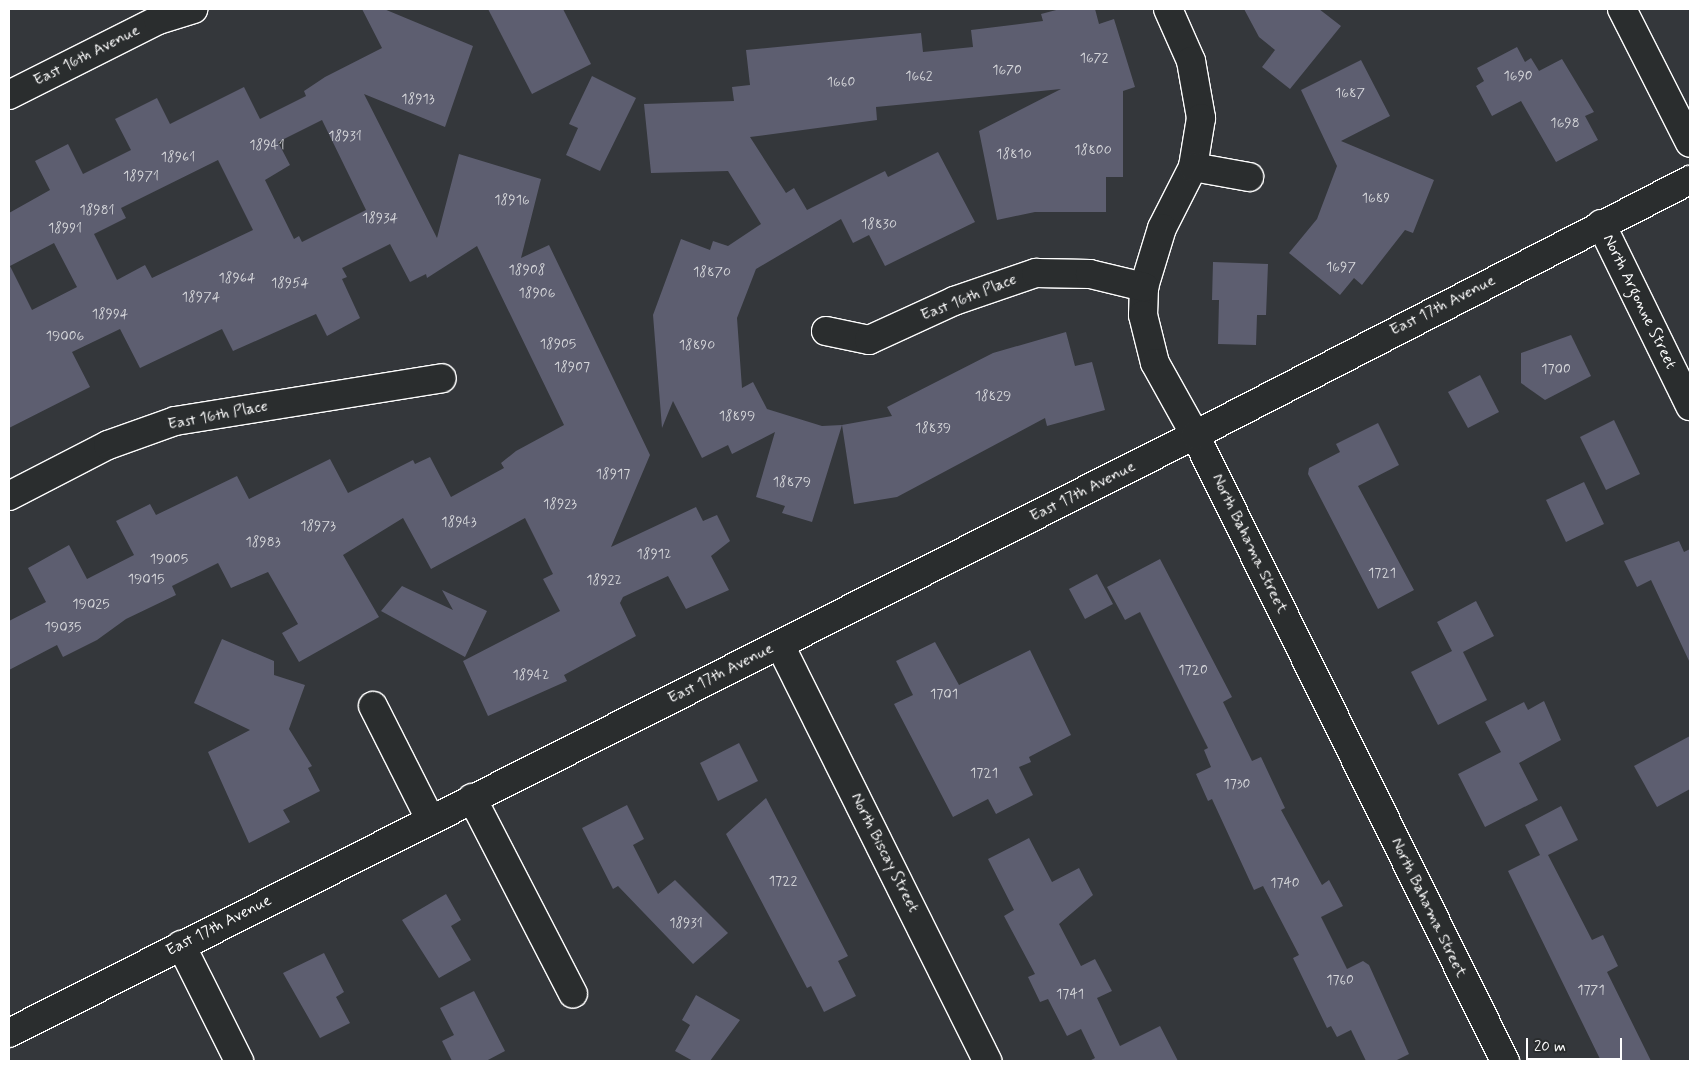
<!DOCTYPE html>
<html>
<head>
<meta charset="utf-8">
<style>
	body { margin:0 }
	#map { position:relative; width:1699px; height:1070px; overflow:hidden; background:#34373b; font-family:Mynerve,sans-serif }
	div>[style] { position:absolute }
	[style*='--x'] { left:calc(var(--x)*1px); top:calc(var(--y)*1px); width:calc(var(--w)*1px); rotate:calc(var(--a)*1deg) }
	.building>* { inset:0; background:#5d5e70 }
	.roads { filter:drop-shadow(1px 0 #fff) drop-shadow(-1px 0 #fff) drop-shadow(0 1px #fff) drop-shadow(0 -1px #fff) }
	.minor>* { height:28px; margin:-14px; padding:0 14px; transform-origin:14px; border-radius:14px; background:#2a2d2e }
	span { translate:-50% -50%; white-space:nowrap; text-align:center; line-height:1.15; -webkit-text-stroke:4px #2a2d2e; paint-order:stroke }
	.number-label { font-size:14px; color:#d6d7db }
	.number-label span { -webkit-text-stroke-width:0 }
	.street-label { font-size:16px; color:#fff }
	.frame { position:absolute; inset:0; border:10px solid #fff; pointer-events:none }
	.scale { position:absolute; left:1526px; top:1038px; width:96px; height:22px; box-sizing:border-box; border:2px solid #fff; border-top:0; padding-left:6px; font-size:15px; line-height:18px; white-space:nowrap; color:#fff; -webkit-text-stroke:4px #2a2d2e; paint-order:stroke }
</style>
</head>
<body>
<div id="map">
	<div class="building">
		<div style="clip-path:polygon(evenodd,362px 9px,384px 9px,473px 46px,445px 127px,364px 94px,437px 238px,459px 154px,541px 179px,521px 258px,549px 245px,650px 455px,611px 547px,696px 507px,703px 521px,717px 515px,730px 541px,711px 556px,729px 590px,686px 609px,668px 576px,623px 597px,620px 603px,636px 636px,564px 675px,567px 681px,488px 716px,463px 661px,560px 611px,543px 579px,553px 574px,525px 518px,431px 569px,403px 518px,343px 555px,379px 617px,299px 662px,282px 633px,298px 624px,268px 572px,231px 588px,218px 563px,172px 586px,176px 595px,126px 619px,97px 640px,63px 657px,57px 645px,9px 670px,9px 621px,46px 602px,28px 568px,69px 545px,87px 579px,134px 555px,116px 521px,150px 504px,156px 515px,237px 476px,249px 499px,330px 459px,348px 493px,413px 460px,415px 464px,430px 457px,451px 497px,504px 468px,501px 463px,516px 451px,564px 425px,477px 246px,427px 278px,426px 274px,410px 282px,390px 244px,342px 268px,347px 277px,342px 279px,360px 318px,327px 336px,316px 314px,233px 351px,222px 329px,140px 368px,120px 329px,72px 352px,90px 387px,9px 428px,9px 213px,50px 190px,35px 161px,68px 144px,83px 174px,131px 150px,115px 119px,157px 98px,170px 124px,244px 87px,260px 119px,306px 96px,304px 91px,325px 77px,382px 48px,362px 9px,322px 120px,366px 210px,302px 242px,299px 236px,294px 239px,265px 180px,290px 165px,278px 142px,322px 120px,362px 9px,218px 160px,253px 230px,152px 278px,145px 265px,117px 280px,94px 234px,126px 218px,121px 208px,218px 160px,362px 9px,54px 243px,77px 287px,32px 310px,10px 266px,54px 243px)"></div>
		<div style="clip-path:polygon(488px 9px,563px 9px,591px 64px,532px 94px)"></div>
		<div style="clip-path:polygon(1060px 9px,1095px 9px,1099px 24px,1114px 19px,1135px 87px,1123px 91px,1123px 177px,1106px 177px,1106px 212px,1035px 212px,997px 220px,979px 131px,1061px 89px,876px 107px,877px 120px,750px 137px,786px 193px,794px 188px,807px 210px,885px 171px,888px 177px,938px 152px,975px 222px,885px 266px,869px 235px,853px 243px,841px 219px,756px 269px,737px 318px,742px 388px,753px 382px,767px 409px,822px 426px,842px 425px,812px 522px,782px 513px,785px 506px,756px 497px,775px 432px,732px 454px,728px 445px,702px 458px,673px 401px,662px 428px,653px 315px,681px 239px,710px 250px,713px 241px,728px 246px,761px 224px,728px 171px,651px 173px,644px 104px,734px 101px,732px 87px,750px 85px,746px 50px,921px 33px,923px 52px,973px 47px,971px 30px,1043px 21px,1041px 14px)"></div>
		<div style="clip-path:polygon(1244px 9px,1319px 9px,1341px 26px,1290px 89px,1262px 67px,1275px 50px,1259px 37px)"></div>
		<div style="clip-path:polygon(1517px 47px,1525px 62px,1531px 58px,1539px 71px,1562px 59px,1594px 112px,1585px 116px,1598px 140px,1556px 162px,1521px 101px,1492px 116px,1476px 86px,1484px 81px,1477px 68px)"></div>
		<div style="clip-path:polygon(1361px 60px,1390px 116px,1341px 141px,1434px 180px,1413px 233px,1405px 230px,1362px 285px,1354px 278px,1340px 295px,1289px 253px,1317px 219px,1337px 166px,1301px 90px)"></div>
		<div style="clip-path:polygon(592px 76px,636px 98px,600px 171px,566px 155px,578px 128px,569px 124px)"></div>
		<div style="clip-path:polygon(1213px 262px,1268px 264px,1266px 315px,1257px 315px,1256px 345px,1218px 344px,1219px 300px,1212px 300px)"></div>
		<div style="clip-path:polygon(1066px 332px,1075px 366px,1092px 362px,1105px 410px,1047px 426px,1045px 418px,897px 497px,854px 504px,842px 425px,892px 416px,887px 407px,993px 353px)"></div>
		<div style="clip-path:polygon(1571px 335px,1591px 376px,1545px 400px,1521px 383px,1521px 353px)"></div>
		<div style="clip-path:polygon(1480px 375px,1499px 412px,1468px 428px,1448px 392px)"></div>
		<div style="clip-path:polygon(1614px 420px,1640px 474px,1606px 490px,1580px 437px)"></div>
		<div style="clip-path:polygon(1378px 423px,1399px 465px,1358px 486px,1414px 590px,1378px 609px,1308px 474px,1309px 468px,1340px 452px,1336px 444px)"></div>
		<div style="clip-path:polygon(1584px 482px,1604px 524px,1566px 542px,1546px 500px)"></div>
		<div style="clip-path:polygon(1679px 541px,1684px 552px,1690px 549px,1690px 663px,1651px 580px,1637px 587px,1624px 561px)"></div>
		<div style="clip-path:polygon(1160px 559px,1232px 697px,1223px 702px,1252px 761px,1261px 757px,1285px 808px,1281px 810px,1322px 885px,1329px 880px,1343px 906px,1321px 917px,1347px 969px,1363px 961px,1369px 965px,1409px 1054px,1395px 1061px,1366px 1061px,1351px 1030px,1337px 1037px,1331px 1026px,1327px 1028px,1293px 958px,1299px 955px,1263px 886px,1254px 890px,1212px 799px,1208px 801px,1196px 774px,1211px 767px,1204px 750px,1208px 748px,1140px 612px,1125px 620px,1107px 587px)"></div>
		<div style="clip-path:polygon(1097px 574px,1113px 604px,1085px 619px,1069px 589px)"></div>
		<div style="clip-path:polygon(402px 586px,453px 610px,442px 590px,487px 611px,465px 657px,381px 611px)"></div>
		<div style="clip-path:polygon(1476px 601px,1494px 636px,1463px 652px,1487px 700px,1438px 725px,1411px 672px,1452px 651px,1437px 622px)"></div>
		<div style="clip-path:polygon(222px 639px,274px 661px,274px 675px,305px 685px,289px 729px,312px 766px,308px 768px,320px 791px,283px 810px,290px 822px,249px 843px,208px 752px,250px 730px,194px 703px)"></div>
		<div style="clip-path:polygon(935px 642px,959px 685px,1030px 650px,1071px 735px,1029px 757px,1031px 762px,1019px 767px,1033px 795px,996px 814px,988px 799px,953px 817px,894px 704px,913px 695px,896px 661px)"></div>
		<div style="clip-path:polygon(1544px 701px,1561px 740px,1519px 763px,1538px 800px,1485px 827px,1458px 774px,1501px 752px,1485px 722px,1524px 702px,1528px 710px)"></div>
		<div style="clip-path:polygon(1690px 736px,1690px 789px,1657px 807px,1634px 766px)"></div>
		<div style="clip-path:polygon(739px 743px,758px 781px,718px 801px,700px 763px)"></div>
		<div style="clip-path:polygon(766px 798px,848px 956px,838px 961px,856px 996px,824px 1012px,811px 986px,807px 988px,726px 834px)"></div>
		<div style="clip-path:polygon(627px 805px,644px 839px,633px 845px,658px 894px,675px 880px,728px 933px,693px 964px,618px 886px,613px 889px,582px 828px)"></div>
		<div style="clip-path:polygon(1561px 806px,1578px 840px,1548px 855px,1592px 940px,1603px 935px,1618px 966px,1607px 972px,1651px 1061px,1601px 1061px,1508px 871px,1540px 855px,1525px 825px)"></div>
		<div style="clip-path:polygon(1029px 838px,1052px 882px,1079px 868px,1093px 895px,1059px 924px,1081px 966px,1095px 959px,1112px 991px,1097px 998px,1120px 1046px,1160px 1026px,1178px 1061px,1089px 1061px,1095px 1058px,1081px 1029px,1067px 1036px,1048px 999px,1040px 1002px,1028px 977px,1035px 974px,1004px 916px,1014px 910px,988px 859px)"></div>
		<div style="clip-path:polygon(446px 894px,461px 920px,451px 926px,471px 960px,439px 978px,402px 920px)"></div>
		<div style="clip-path:polygon(324px 953px,344px 992px,336px 997px,350px 1023px,320px 1038px,283px 973px)"></div>
		<div style="clip-path:polygon(474px 991px,505px 1051px,486px 1061px,452px 1061px,442px 1041px,454px 1035px,440px 1008px)"></div>
		<div style="clip-path:polygon(696px 995px,740px 1020px,710px 1061px,693px 1061px,675px 1051px,690px 1025px,682px 1020px)"></div>
	</div>
	<div class="roads">
		<div class="minor">
			<div style="--x:1168;--y:9;--w:57;--a:66.1"></div>
			<div style="--x:1191;--y:61;--w:58;--a:80"></div>
			<div style="--x:1201;--y:118;--w:50;--a:99.3"></div>
			<div style="--x:1193;--y:167;--w:68;--a:116.9"></div>
			<div style="--x:1162;--y:228;--w:62;--a:107"></div>
			<div style="--x:1144;--y:287;--w:28;--a:92"></div>
			<div style="--x:1143;--y:315;--w:49;--a:76"></div>
			<div style="--x:1155;--y:363;--w:82;--a:60.9"></div>
			<div style="--x:1195;--y:435;--w:699;--a:63.66"></div>
			<div style="--x:1622;--y:9;--w:150;--a:63.1"></div>
			<div style="--x:9;--y:95;--w:167;--a:-26.7"></div>
			<div style="--x:158;--y:20;--w:37;--a:-17"></div>
			<div style="--x:1193;--y:167;--w:57;--a:10.1"></div>
			<div style="--x:1601;--y:224;--w:203;--a:63.9"></div>
			<div style="--x:826;--y:331;--w:44;--a:11.8"></div>
			<div style="--x:869;--y:340;--w:94;--a:-24.6"></div>
			<div style="--x:954;--y:301;--w:87;--a:-18.9"></div>
			<div style="--x:1036;--y:273;--w:54;--a:1.1"></div>
			<div style="--x:1090;--y:274;--w:56;--a:13.5"></div>
			<div style="--x:9;--y:496;--w:111;--a:-27.3"></div>
			<div style="--x:108;--y:445;--w:71;--a:-19.7"></div>
			<div style="--x:175;--y:421;--w:270;--a:-9.1"></div>
			<div style="--x:780;--y:645;--w:465;--a:63.5"></div>
			<div style="--x:373;--y:706;--w:127;--a:63.2"></div>
			<div style="--x:472;--y:798;--w:220;--a:62.7"></div>
			<div style="--x:181;--y:945;--w:130;--a:63.4"></div>
			<div style="--x:9;--y:1033;--w:1328;--a:-26.76"></div>
			<div style="--x:1195;--y:435;--w:557;--a:-27.26"></div>
		</div>
	</div>
	<div class="number-label">
		<span style="left:1094px;top:58px">1672</span>
		<span style="left:1007px;top:70px">1670</span>
		<span style="left:919px;top:76px">1662</span>
		<span style="left:1518px;top:76px">1690</span>
		<span style="left:841px;top:82px">1660</span>
		<span style="left:1350px;top:93px">1687</span>
		<span style="left:418px;top:99px">18913</span>
		<span style="left:1565px;top:123px">1698</span>
		<span style="left:345px;top:136px">18931</span>
		<span style="left:267px;top:145px">18941</span>
		<span style="left:1093px;top:150px">18800</span>
		<span style="left:1014px;top:154px">18810</span>
		<span style="left:178px;top:157px">18961</span>
		<span style="left:141px;top:176px">18971</span>
		<span style="left:1376px;top:198px">1689</span>
		<span style="left:512px;top:200px">18916</span>
		<span style="left:97px;top:210px">18981</span>
		<span style="left:380px;top:218px">18934</span>
		<span style="left:879px;top:224px">18830</span>
		<span style="left:65px;top:228px">18991</span>
		<span style="left:1341px;top:267px">1697</span>
		<span style="left:527px;top:270px">18908</span>
		<span style="left:712px;top:272px">18870</span>
		<span style="left:237px;top:278px">18964</span>
		<span style="left:290px;top:283px">18954</span>
		<span style="left:537px;top:293px">18906</span>
		<span style="left:201px;top:297px">18974</span>
		<span style="left:110px;top:314px">18994</span>
		<span style="left:65px;top:336px">19006</span>
		<span style="left:558px;top:344px">18905</span>
		<span style="left:697px;top:345px">18890</span>
		<span style="left:572px;top:367px">18907</span>
		<span style="left:1556px;top:369px">1700</span>
		<span style="left:993px;top:396px">18829</span>
		<span style="left:737px;top:416px">18899</span>
		<span style="left:933px;top:428px">18839</span>
		<span style="left:613px;top:474px">18917</span>
		<span style="left:792px;top:482px">18879</span>
		<span style="left:560px;top:504px">18923</span>
		<span style="left:459px;top:522px">18943</span>
		<span style="left:318px;top:526px">18973</span>
		<span style="left:263px;top:542px">18983</span>
		<span style="left:654px;top:554px">18912</span>
		<span style="left:169px;top:559px">19005</span>
		<span style="left:1382px;top:573px">1721</span>
		<span style="left:146px;top:579px">19015</span>
		<span style="left:604px;top:580px">18922</span>
		<span style="left:91px;top:604px">19025</span>
		<span style="left:63px;top:627px">19035</span>
		<span style="left:1193px;top:670px">1720</span>
		<span style="left:531px;top:675px">18942</span>
		<span style="left:944px;top:694px">1701</span>
		<span style="left:984px;top:773px">1721</span>
		<span style="left:1237px;top:784px">1730</span>
		<span style="left:783px;top:881px">1722</span>
		<span style="left:1285px;top:883px">1740</span>
		<span style="left:686px;top:923px">18931</span>
		<span style="left:1340px;top:980px">1760</span>
		<span style="left:1591px;top:990px">1771</span>
		<span style="left:1070px;top:994px">1741</span>
	</div>
	<div class="street-label">
		<span style="left:87px;top:56px;rotate:-27deg">East 16th Avenue</span>
		<span style="left:969px;top:298px;rotate:-22deg">East 16th Place</span>
		<span style="left:1639px;top:302px;rotate:64deg">North Argonne Street</span>
		<span style="left:1443px;top:306px;rotate:-27deg">East 17th Avenue</span>
		<span style="left:218px;top:416px;rotate:-11deg">East 16th Place</span>
		<span style="left:1083px;top:492px;rotate:-27deg">East 17th Avenue</span>
		<span style="left:1249px;top:544px;rotate:64deg">North Bahama Street</span>
		<span style="left:721px;top:674px;rotate:-27deg">East 17th Avenue</span>
		<span style="left:884px;top:853px;rotate:63deg">North Biscay Street</span>
		<span style="left:1428px;top:908px;rotate:64deg">North Bahama Street</span>
		<span style="left:219px;top:926px;rotate:-27deg">East 17th Avenue</span>
	</div>
	<div class="frame"></div>
	<div class="scale">20 m</div>
</div>
</body>
</html>
